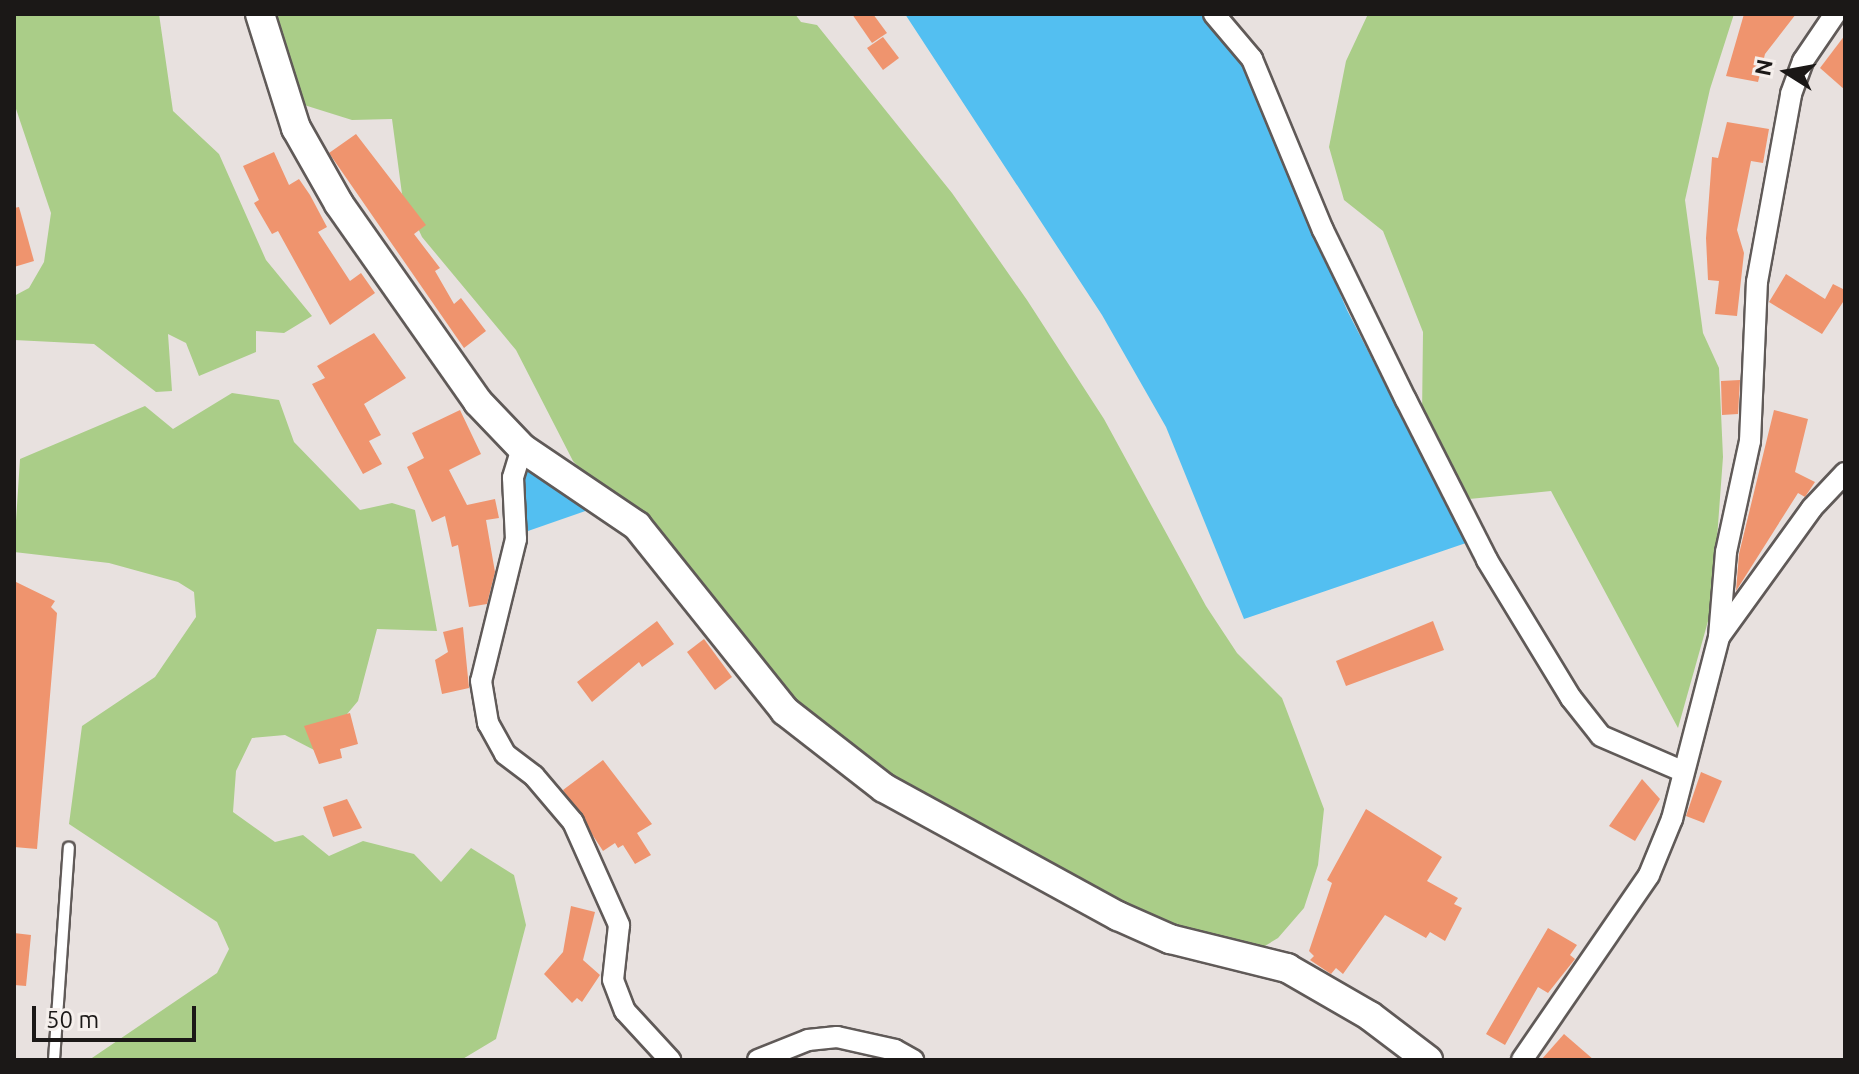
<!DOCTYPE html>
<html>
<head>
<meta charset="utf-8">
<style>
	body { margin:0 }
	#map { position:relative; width:1859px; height:1074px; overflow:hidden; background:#e8e1df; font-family:Ubuntu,sans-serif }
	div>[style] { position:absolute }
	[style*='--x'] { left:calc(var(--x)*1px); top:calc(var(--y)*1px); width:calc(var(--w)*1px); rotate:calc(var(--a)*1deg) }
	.green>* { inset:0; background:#aacd88 }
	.water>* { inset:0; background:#53bff1 }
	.building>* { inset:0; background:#ef946e }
	.roads { filter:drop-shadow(2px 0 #605a58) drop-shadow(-2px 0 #605a58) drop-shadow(0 2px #605a58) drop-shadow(0 -2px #605a58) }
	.lane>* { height:10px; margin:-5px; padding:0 5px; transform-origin:5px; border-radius:5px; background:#fff }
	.street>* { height:20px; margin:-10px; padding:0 10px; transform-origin:10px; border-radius:10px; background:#fff }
	.secondary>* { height:28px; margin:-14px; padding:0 14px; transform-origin:14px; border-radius:14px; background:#fff }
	span { translate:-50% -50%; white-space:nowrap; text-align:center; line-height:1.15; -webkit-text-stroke:6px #f5efec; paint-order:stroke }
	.frame { position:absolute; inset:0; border:16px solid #1b1817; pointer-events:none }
	.north { position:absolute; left:1747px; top:32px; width:80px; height:80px; -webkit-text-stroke:6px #f5efec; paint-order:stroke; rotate:281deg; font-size:22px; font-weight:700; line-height:32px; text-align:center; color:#1b1817 }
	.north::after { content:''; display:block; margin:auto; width:28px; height:36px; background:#1b1817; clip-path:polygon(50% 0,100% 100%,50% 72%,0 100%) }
	.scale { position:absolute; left:32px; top:1006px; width:164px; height:36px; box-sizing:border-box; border:4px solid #1b1817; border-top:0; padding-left:10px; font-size:24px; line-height:28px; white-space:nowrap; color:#1b1817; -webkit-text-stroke:6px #f5efec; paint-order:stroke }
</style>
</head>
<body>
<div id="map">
	<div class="green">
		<div style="clip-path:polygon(14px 14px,159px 14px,173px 111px,219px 154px,266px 260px,312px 316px,284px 333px,256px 331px,256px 352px,199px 376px,186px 343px,168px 334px,172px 391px,156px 392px,94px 344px,14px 340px,14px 296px,29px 288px,44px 262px,51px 213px,14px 103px)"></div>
		<div style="clip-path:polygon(267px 14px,795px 14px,801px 22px,817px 25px,952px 193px,1027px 300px,1104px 419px,1206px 606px,1237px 653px,1282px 698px,1324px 809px,1318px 865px,1304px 908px,1278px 938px,1255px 952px,1118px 912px,875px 766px,787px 694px,573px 461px,516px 350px,422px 237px,402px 194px,392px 119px,352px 120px,301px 104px)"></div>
		<div style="clip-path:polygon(1368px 14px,1734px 14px,1710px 89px,1685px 200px,1703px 333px,1719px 368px,1723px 457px,1712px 607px,1678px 728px,1551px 491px,1469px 499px,1422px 416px,1423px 332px,1383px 231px,1344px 200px,1329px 147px,1346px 61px)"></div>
		<div style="clip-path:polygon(232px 393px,279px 400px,294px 442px,360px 510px,392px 503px,415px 510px,437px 631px,377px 629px,358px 701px,316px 751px,285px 735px,252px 738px,236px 771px,233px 812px,275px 842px,303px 835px,329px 856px,363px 841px,414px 854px,441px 882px,471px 848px,514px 875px,526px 925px,496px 1039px,461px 1060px,89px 1060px,217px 973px,229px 949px,217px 922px,69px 824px,82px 726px,155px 677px,196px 617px,194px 592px,178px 582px,109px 563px,14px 552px,20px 459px,145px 406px,173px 429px)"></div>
	</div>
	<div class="water">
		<div style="clip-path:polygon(905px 14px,1200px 14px,1211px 23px,1238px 57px,1347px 310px,1466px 543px,1244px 619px,1166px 427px,1102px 315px)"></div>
		<div style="clip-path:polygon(528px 464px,594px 508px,528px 531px,520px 496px)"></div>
	</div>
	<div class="building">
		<div style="clip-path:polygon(852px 14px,873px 14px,887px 33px,872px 43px)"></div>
		<div style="clip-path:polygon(1744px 14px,1796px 14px,1765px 54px,1758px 82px,1726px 76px)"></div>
		<div style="clip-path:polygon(1845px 35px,1845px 90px,1820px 68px)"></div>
		<div style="clip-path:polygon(883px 37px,899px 58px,883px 70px,867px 48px)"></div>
		<div style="clip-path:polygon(1727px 122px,1769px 129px,1763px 163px,1751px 161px,1737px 230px,1744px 253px,1737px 316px,1715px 314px,1719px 281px,1708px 280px,1706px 238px,1712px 157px,1718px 158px)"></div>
		<div style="clip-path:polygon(356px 134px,426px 225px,414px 234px,440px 268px,435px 271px,454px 304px,461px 298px,486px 331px,464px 348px,329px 153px)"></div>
		<div style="clip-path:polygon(274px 152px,289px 185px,299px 179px,310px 195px,327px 227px,318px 232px,350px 281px,361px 273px,375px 293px,330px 325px,278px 231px,272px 234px,254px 203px,259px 200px,243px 166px)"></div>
		<div style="clip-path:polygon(19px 207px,34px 261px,14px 267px,14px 208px)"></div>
		<div style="clip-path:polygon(1786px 274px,1825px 299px,1833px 284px,1845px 290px,1845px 299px,1822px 334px,1769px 302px)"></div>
		<div style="clip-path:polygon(374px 333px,406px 378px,364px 404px,381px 435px,369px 441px,382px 464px,363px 474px,312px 384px,325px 378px,317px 366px)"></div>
		<div style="clip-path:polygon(1740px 380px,1738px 414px,1722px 415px,1721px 381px)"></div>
		<div style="clip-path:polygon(460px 410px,481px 454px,449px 470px,467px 505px,495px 499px,499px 518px,486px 520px,495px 572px,487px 604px,469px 607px,458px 545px,452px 547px,445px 516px,432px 522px,407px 467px,424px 458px,412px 433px)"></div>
		<div style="clip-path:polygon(1774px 410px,1808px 419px,1795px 472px,1815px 482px,1805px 497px,1798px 493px,1736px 591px,1739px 554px)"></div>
		<div style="clip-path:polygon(14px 581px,55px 601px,51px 607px,57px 613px,37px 849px,14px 847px)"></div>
		<div style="clip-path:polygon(657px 621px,674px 644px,642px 667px,639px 662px,592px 702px,577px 682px)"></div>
		<div style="clip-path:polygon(1433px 621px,1444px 650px,1346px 686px,1336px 661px)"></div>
		<div style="clip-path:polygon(463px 627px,469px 688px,442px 694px,435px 660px,448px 652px,443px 632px)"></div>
		<div style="clip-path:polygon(704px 639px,732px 677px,715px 690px,687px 652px)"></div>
		<div style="clip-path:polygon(350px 713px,358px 744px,340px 749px,342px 758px,319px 764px,304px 726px)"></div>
		<div style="clip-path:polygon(603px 760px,652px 824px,637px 833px,651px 855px,635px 864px,623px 845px,618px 848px,615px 843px,603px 851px,563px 790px)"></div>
		<div style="clip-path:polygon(1701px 772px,1722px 781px,1704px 823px,1686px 816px)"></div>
		<div style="clip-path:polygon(1642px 779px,1660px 799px,1635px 841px,1609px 826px)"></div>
		<div style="clip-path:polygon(347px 799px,362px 828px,333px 837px,323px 807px)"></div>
		<div style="clip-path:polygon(1366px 809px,1442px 857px,1427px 881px,1458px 898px,1454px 904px,1462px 908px,1445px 941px,1430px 932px,1426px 938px,1385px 915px,1343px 974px,1336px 968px,1331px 974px,1310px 960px,1314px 956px,1309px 951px,1332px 883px,1327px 880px)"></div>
		<div style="clip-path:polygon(571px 906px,595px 912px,583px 960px,600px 975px,582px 1002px,577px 998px,572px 1003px,544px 974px,563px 952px)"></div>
		<div style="clip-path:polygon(1548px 928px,1577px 945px,1570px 955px,1575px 959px,1548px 993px,1538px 987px,1505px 1045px,1486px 1034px)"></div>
		<div style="clip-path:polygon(14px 933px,31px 935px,26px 986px,14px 985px)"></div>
		<div style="clip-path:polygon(1564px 1034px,1594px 1060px,1541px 1060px)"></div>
	</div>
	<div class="roads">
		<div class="lane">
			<div style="--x:54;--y:1060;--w:213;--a:-86"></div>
		</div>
		<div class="street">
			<div style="--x:1214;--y:14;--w:59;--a:49.8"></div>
			<div style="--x:1252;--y:59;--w:185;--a:67.5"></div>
			<div style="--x:1323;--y:230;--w:189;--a:64"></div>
			<div style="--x:1406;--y:400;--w:179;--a:63.1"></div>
			<div style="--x:1487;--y:560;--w:162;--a:58.7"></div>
			<div style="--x:1571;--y:698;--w:48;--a:51.7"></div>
			<div style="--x:1601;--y:736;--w:88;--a:23.4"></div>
			<div style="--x:522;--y:448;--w:31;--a:107"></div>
			<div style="--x:513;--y:478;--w:61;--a:87.2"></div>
			<div style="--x:516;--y:539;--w:146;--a:103.8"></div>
			<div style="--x:481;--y:681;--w:43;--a:80.5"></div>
			<div style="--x:488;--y:723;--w:35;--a:61"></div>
			<div style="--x:505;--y:754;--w:36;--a:37"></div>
			<div style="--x:534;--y:776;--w:60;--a:49.7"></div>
			<div style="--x:573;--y:822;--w:113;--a:65.9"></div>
			<div style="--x:619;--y:925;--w:55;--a:96.2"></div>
			<div style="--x:613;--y:980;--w:33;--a:69"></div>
			<div style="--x:625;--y:1011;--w:67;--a:47.4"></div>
			<div style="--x:1719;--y:637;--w:85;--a:-85.3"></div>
			<div style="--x:1726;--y:552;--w:114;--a:-77.8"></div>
			<div style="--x:1750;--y:441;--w:159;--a:-87.5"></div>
			<div style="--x:1757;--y:282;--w:191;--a:-79.7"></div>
			<div style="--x:1791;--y:94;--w:35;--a:-70"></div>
			<div style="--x:1803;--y:61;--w:57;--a:-55.8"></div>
			<div style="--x:758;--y:1060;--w:54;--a:-21.8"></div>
			<div style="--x:808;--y:1040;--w:29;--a:-6"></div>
			<div style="--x:837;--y:1037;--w:59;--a:12.6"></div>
			<div style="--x:895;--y:1050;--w:21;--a:29"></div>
			<div style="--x:1522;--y:1060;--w:224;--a:-55.5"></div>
			<div style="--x:1649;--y:875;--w:61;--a:-67.7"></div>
			<div style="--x:1672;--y:819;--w:188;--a:-75.5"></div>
			<div style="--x:1719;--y:637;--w:159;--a:-54.2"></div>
			<div style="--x:1812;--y:508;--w:48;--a:-46.7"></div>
		</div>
		<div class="secondary">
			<div style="--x:260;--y:14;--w:120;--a:72.5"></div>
			<div style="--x:296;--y:128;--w:87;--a:60.5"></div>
			<div style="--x:339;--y:204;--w:242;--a:54.9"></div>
			<div style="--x:478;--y:402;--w:64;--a:46.3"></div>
			<div style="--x:522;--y:448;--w:139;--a:34.1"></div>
			<div style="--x:637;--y:526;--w:237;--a:51.3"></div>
			<div style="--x:785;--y:711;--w:125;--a:37.9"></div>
			<div style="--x:884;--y:788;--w:267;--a:28.7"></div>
			<div style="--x:1118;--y:916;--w:57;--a:23.9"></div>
			<div style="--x:1170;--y:939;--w:121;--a:13.9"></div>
			<div style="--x:1287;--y:968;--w:96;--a:30"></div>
			<div style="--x:1370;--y:1016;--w:73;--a:37.2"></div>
		</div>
	</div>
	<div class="frame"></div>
	<div class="north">N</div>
	<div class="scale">50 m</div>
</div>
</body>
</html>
